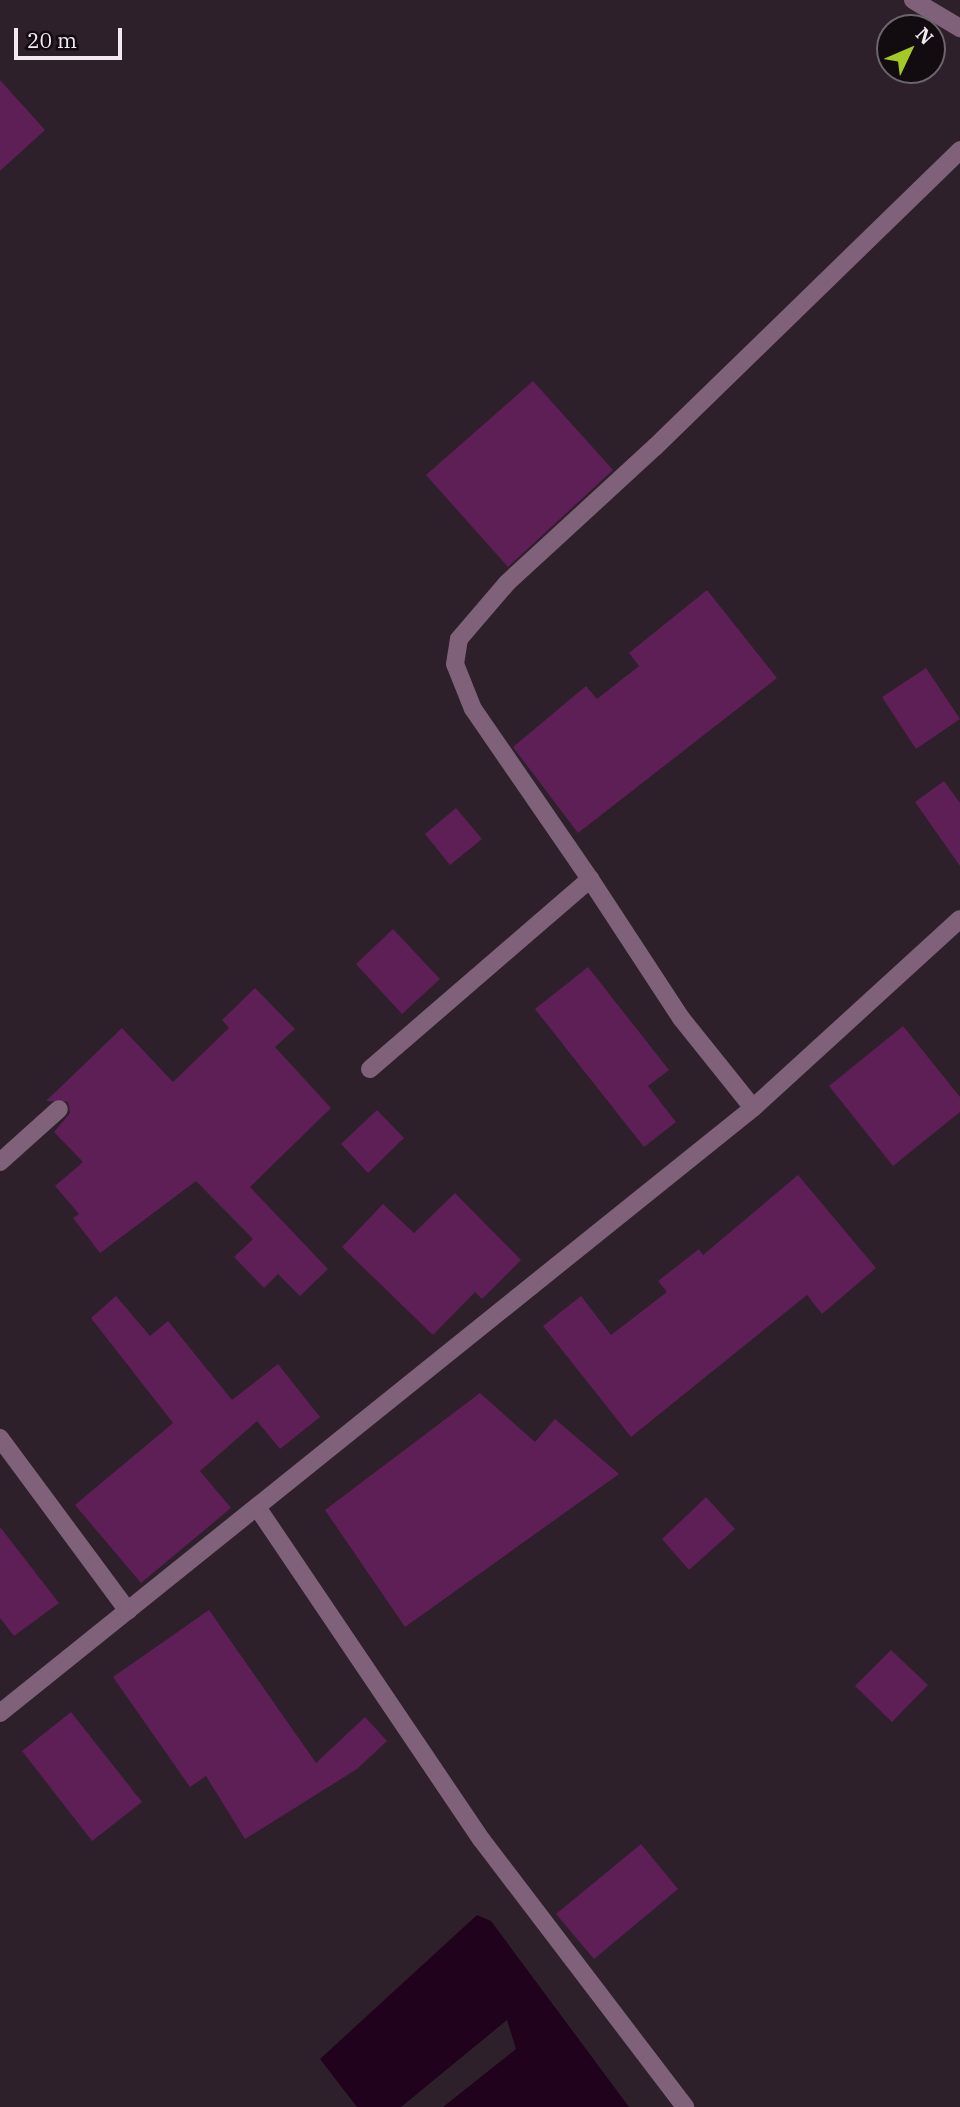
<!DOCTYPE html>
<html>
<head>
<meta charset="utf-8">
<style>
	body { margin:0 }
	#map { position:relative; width:960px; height:2107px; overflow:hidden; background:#2d202b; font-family:"IBM Plex Serif",serif }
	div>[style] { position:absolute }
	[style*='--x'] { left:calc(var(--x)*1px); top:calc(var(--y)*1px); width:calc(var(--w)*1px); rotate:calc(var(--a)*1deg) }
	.water>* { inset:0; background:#20021d }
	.building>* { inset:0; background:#5e1e56 }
	.minor>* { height:18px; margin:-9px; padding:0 9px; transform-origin:9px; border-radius:9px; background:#7f617a }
	.tertiary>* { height:18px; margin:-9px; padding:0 9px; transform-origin:9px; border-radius:9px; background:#7f617a }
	span { translate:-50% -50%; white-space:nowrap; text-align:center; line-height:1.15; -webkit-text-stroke:5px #120c11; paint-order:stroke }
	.north { position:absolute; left:876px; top:14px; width:70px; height:70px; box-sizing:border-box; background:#120c11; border:2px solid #6c656b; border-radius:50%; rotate:46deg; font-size:19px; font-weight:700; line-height:28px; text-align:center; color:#f3eaf1 }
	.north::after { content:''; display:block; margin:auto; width:24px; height:32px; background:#a3c927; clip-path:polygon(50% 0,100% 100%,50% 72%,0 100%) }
	.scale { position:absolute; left:14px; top:28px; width:108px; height:32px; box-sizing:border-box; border:4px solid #f3eaf1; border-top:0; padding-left:9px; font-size:21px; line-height:24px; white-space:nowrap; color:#f3eaf1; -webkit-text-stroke:5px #120c11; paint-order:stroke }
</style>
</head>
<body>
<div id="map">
	<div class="water">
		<div style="clip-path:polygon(477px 1915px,491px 1921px,629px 2107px,443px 2107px,516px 2049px,507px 2020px,401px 2107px,357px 2107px,320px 2059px)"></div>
	</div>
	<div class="building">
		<div style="clip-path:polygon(0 80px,45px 130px,0 171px)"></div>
		<div style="clip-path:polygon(533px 381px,613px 470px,508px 567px,426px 475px)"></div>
		<div style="clip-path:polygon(707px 590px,777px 678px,578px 833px,513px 747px,586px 686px,597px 699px,639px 666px,629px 653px)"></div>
		<div style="clip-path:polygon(926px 668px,960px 719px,916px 749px,882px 697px)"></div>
		<div style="clip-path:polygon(944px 781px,960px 803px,960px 866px,915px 802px)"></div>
		<div style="clip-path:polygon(456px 808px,482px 839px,450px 865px,425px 834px)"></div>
		<div style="clip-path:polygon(393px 929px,440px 979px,402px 1014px,356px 964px)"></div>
		<div style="clip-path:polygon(588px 967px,669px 1070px,648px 1086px,676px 1122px,644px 1147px,535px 1009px)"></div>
		<div style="clip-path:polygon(255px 988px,295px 1029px,275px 1047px,331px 1108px,250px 1187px,328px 1269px,300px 1296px,278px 1274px,264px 1288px,234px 1257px,253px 1239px,196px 1181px,100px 1253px,73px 1218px,79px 1214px,55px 1186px,83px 1162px,54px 1132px,70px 1113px,68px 1102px,46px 1101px,122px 1028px,173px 1082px,229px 1028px,222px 1020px)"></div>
		<div style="clip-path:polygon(903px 1026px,960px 1097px,960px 1112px,893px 1166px,829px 1086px)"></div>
		<div style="clip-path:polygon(377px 1110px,404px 1138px,368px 1173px,341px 1144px)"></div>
		<div style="clip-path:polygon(798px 1175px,876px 1268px,822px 1314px,807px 1295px,631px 1437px,543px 1326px,581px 1296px,611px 1335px,667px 1292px,658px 1281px,699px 1249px,703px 1255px)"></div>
		<div style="clip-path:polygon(455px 1193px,521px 1260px,482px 1299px,475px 1292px,433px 1335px,342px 1247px,383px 1204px,414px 1233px)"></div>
		<div style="clip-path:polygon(116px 1296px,150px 1336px,168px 1321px,232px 1400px,278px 1364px,320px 1417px,280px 1449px,257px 1421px,200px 1471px,231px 1508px,141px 1583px,75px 1505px,173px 1423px,91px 1318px)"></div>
		<div style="clip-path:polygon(480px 1393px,535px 1442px,555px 1419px,619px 1474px,405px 1627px,325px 1510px)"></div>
		<div style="clip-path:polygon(706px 1497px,735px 1529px,689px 1570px,662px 1539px)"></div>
		<div style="clip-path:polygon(0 1527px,59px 1603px,14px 1636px,0 1618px)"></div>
		<div style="clip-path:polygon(209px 1610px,316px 1763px,365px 1717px,387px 1741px,357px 1769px,245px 1839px,206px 1776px,190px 1787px,113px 1677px)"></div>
		<div style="clip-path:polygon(891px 1650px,928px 1685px,892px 1722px,855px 1686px)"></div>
		<div style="clip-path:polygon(71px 1712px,142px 1802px,92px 1841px,22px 1751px)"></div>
		<div style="clip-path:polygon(641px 1844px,678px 1889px,594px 1959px,556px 1914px)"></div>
	</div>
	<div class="minor">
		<div style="--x:913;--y:0;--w:55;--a:30.8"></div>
		<div style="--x:590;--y:879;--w:206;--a:-124.5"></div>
		<div style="--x:473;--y:709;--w:48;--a:-111.8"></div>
		<div style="--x:455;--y:664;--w:25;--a:-81"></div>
		<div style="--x:459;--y:639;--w:74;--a:-49.4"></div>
		<div style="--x:507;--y:583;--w:201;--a:-42.6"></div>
		<div style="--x:655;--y:447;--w:426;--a:-44.2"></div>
		<div style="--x:370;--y:1069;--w:291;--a:-40.8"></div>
		<div style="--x:590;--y:879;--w:166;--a:56.8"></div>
		<div style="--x:681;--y:1018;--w:115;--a:51.3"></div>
		<div style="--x:0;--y:1162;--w:79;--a:-41.9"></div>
		<div style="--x:0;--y:1438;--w:215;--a:53.5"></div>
		<div style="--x:259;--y:1510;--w:397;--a:56"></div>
		<div style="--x:481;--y:1839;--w:337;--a:52.7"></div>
	</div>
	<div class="tertiary">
		<div style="--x:0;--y:1713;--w:966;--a:-38.78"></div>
		<div style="--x:753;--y:1108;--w:280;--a:-42.4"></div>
	</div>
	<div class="north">N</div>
	<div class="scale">20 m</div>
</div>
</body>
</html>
